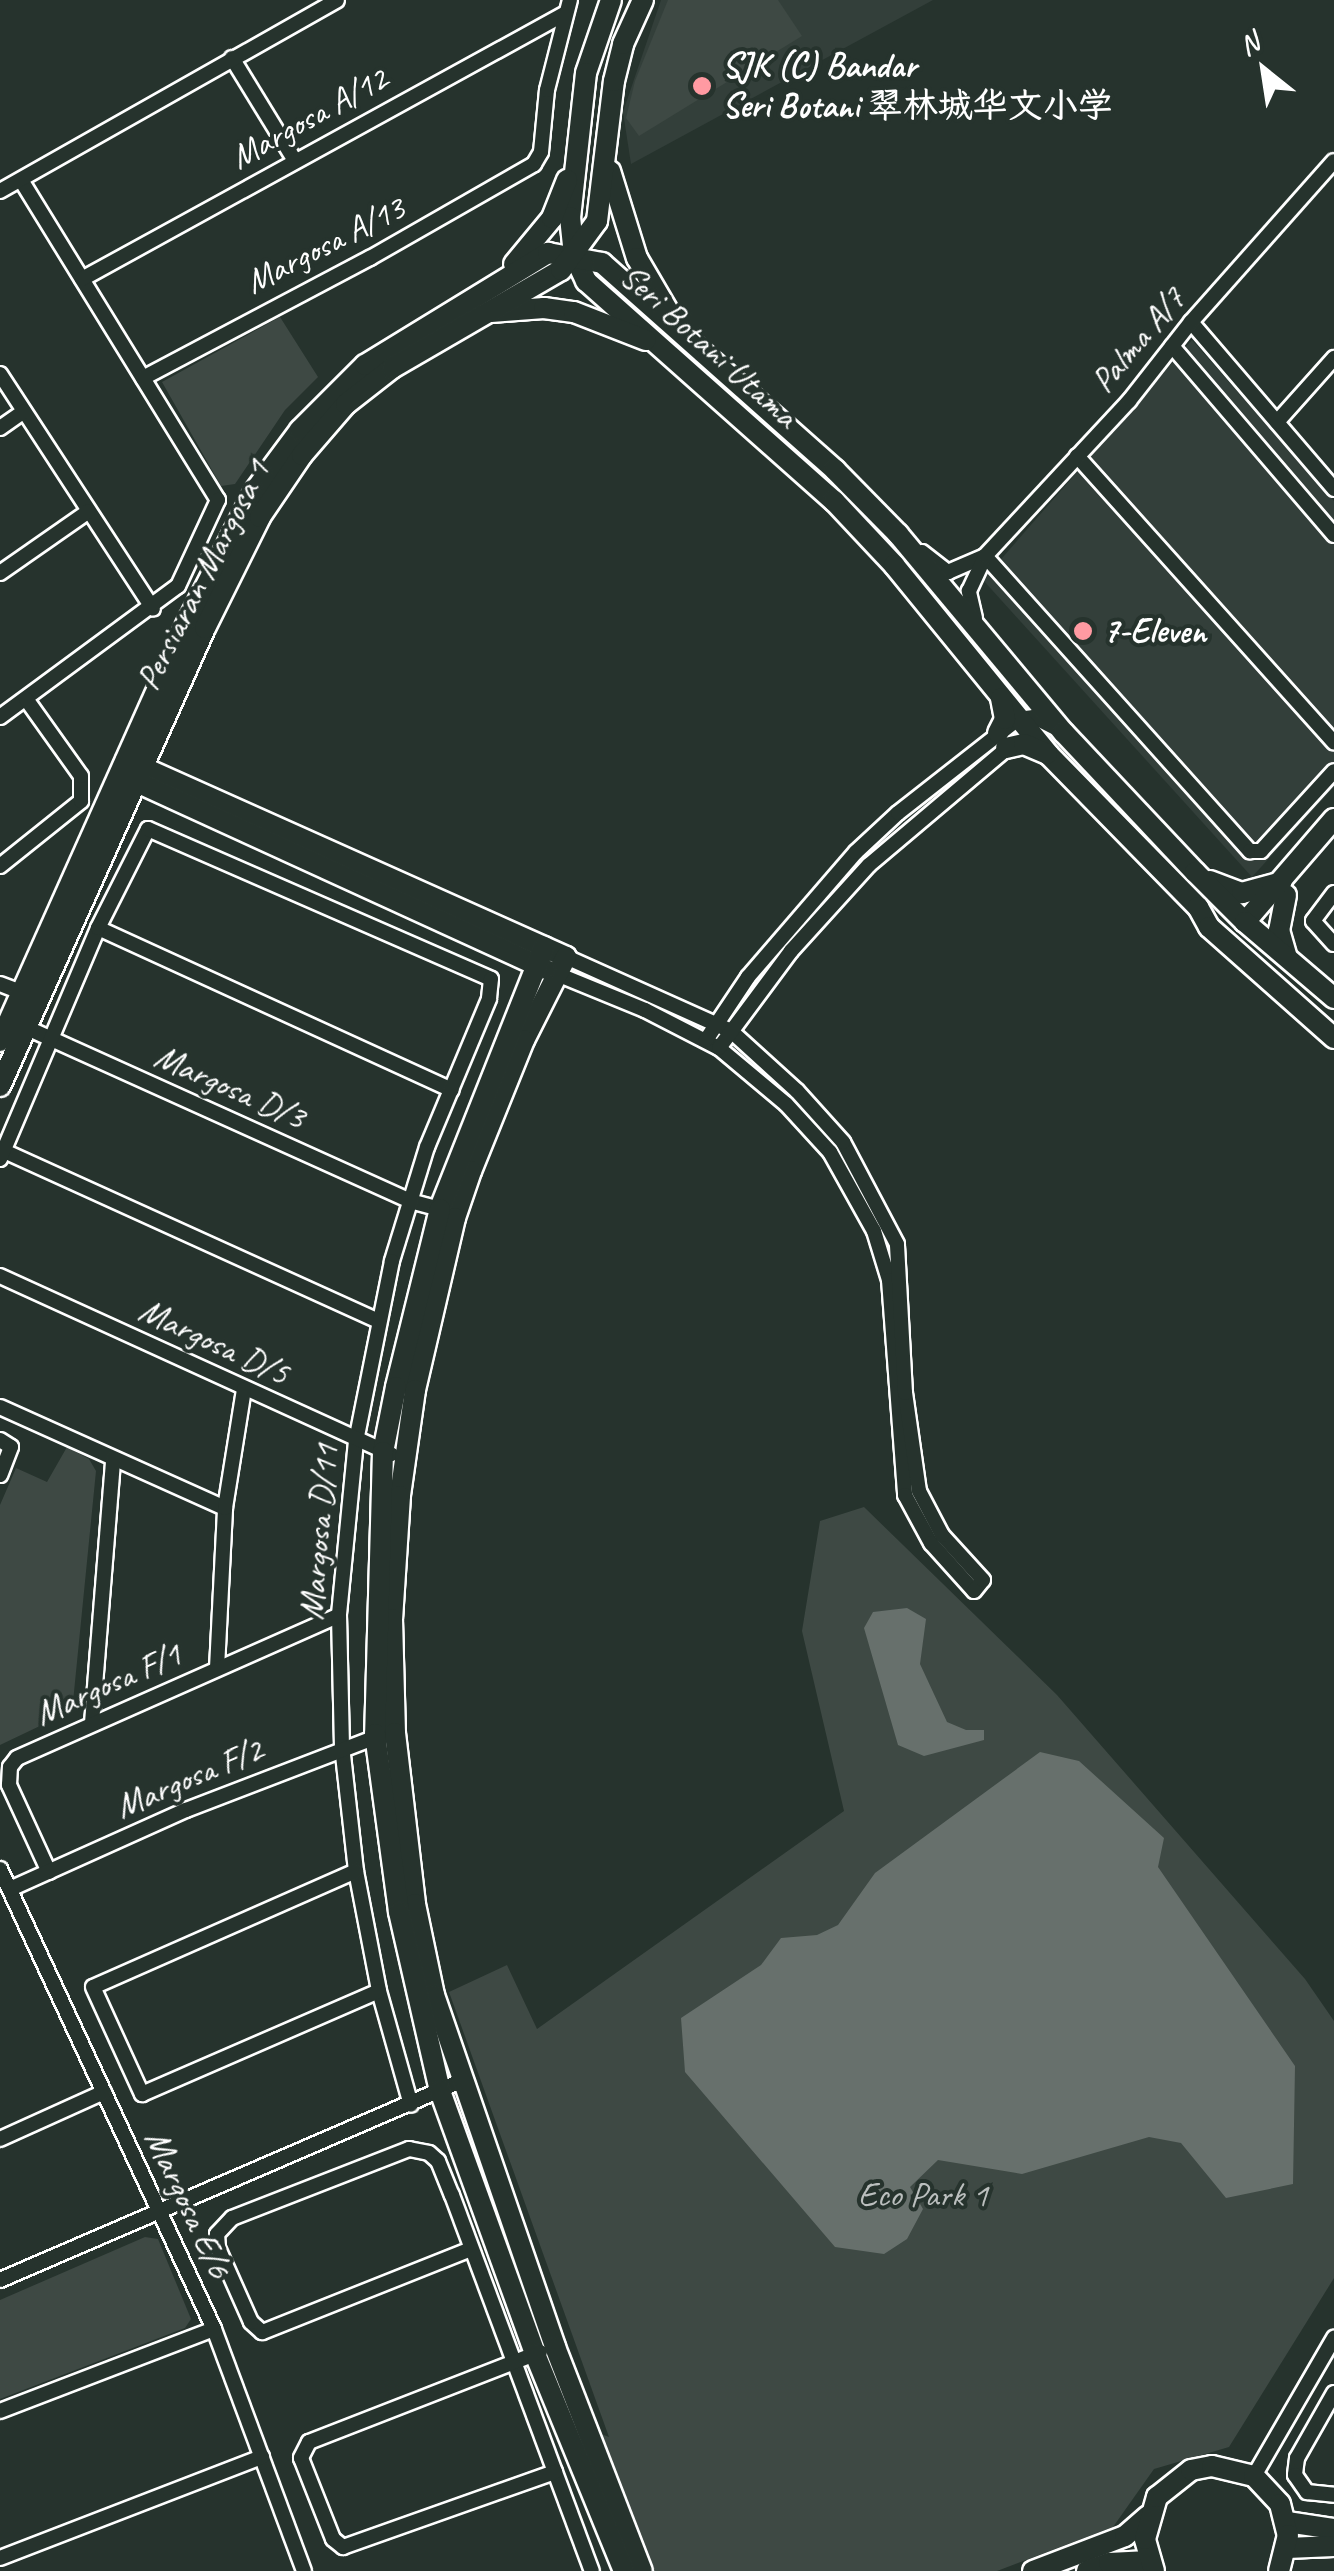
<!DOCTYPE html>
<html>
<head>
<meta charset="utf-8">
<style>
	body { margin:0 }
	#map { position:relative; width:1334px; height:2571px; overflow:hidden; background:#26332d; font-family:Caveat,"LXGW WenKai TC",sans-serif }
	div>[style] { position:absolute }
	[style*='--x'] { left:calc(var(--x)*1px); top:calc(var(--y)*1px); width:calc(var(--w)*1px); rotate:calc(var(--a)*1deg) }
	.built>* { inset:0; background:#333f3a }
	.green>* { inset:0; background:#3e4944 }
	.water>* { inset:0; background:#67706c }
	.roads { filter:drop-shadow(2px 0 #fff) drop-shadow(-2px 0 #fff) drop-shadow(0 2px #fff) drop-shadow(0 -2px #fff) }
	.street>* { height:14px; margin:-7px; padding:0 7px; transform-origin:7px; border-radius:7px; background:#26332d }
	.secondary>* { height:20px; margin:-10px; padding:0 10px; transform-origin:10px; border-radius:10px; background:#26332d }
	.dots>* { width:28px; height:28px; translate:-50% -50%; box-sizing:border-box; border:5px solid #26332d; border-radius:50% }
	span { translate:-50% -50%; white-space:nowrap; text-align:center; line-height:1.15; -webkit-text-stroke:8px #26332d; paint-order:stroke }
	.poi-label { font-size:35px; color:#fff; font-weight:700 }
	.left { translate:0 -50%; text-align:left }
	.street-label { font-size:35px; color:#fff }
	.park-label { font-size:35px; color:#bbbfbe }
	.north { position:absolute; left:1214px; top:20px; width:100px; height:100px; -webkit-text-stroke:8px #26332d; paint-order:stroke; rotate:330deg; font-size:28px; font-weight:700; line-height:40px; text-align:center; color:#fff }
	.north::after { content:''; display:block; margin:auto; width:35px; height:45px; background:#fff; clip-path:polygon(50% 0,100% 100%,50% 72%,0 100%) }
</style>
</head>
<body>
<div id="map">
	<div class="built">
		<div style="clip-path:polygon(661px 0,933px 0,631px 164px,623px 112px)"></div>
		<div style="clip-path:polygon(1192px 340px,1334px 501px,1334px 787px,1252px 877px,983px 580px)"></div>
	</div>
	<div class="green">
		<div style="clip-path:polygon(668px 0,778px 0,802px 36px,639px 136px,626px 118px,635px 81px)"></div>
		<div style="clip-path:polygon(280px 317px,318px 377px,285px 410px,235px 484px,221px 486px,162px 382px)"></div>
		<div style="clip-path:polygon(67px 1447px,89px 1459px,96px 1471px,73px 1702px,65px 1714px,0 1745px,0 1505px,16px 1468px,47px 1482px)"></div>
		<div style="clip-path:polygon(864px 1507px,1057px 1695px,1305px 1979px,1334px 2021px,1334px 2278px,1229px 2447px,1154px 2469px,1113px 2527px,997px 2571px,653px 2571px,601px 2434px,609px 2437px,449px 1992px,507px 1965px,537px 2029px,844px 1811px,802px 1631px,820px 1521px)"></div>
		<div style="clip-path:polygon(145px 2237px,158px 2239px,191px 2319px,185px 2328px,0 2399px,0 2300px)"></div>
	</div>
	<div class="water">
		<div style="clip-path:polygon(907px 1608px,926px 1619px,920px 1664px,947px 1722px,966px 1730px,984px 1730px,984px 1740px,924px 1756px,898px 1745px,864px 1628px,873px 1612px)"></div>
		<div style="clip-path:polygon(1040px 1752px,1079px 1761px,1164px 1838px,1158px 1867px,1295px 2066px,1293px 2184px,1226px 2198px,1181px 2143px,1149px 2137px,1022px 2174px,938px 2160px,910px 2187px,923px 2209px,907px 2239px,884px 2254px,835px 2247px,685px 2072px,681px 2018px,761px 1965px,781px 1938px,817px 1935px,838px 1925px,875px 1873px)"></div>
	</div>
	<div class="roads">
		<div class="street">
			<div style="--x:232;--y:58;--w:119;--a:58.5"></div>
			<div style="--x:21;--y:180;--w:376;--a:58.4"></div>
			<div style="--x:0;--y:191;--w:387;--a:-29.5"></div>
			<div style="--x:82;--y:279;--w:552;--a:-28.79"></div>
			<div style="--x:1191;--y:322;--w:220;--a:49.4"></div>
			<div style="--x:1172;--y:346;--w:249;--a:49.4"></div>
			<div style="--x:0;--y:374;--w:280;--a:56.9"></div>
			<div style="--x:143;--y:378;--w:257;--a:-27.9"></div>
			<div style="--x:370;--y:258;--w:189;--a:-29.8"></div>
			<div style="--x:534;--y:164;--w:14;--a:-60"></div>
			<div style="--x:541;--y:152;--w:62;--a:-84.5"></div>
			<div style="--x:547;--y:90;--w:93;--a:-75.7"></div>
			<div style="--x:1277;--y:422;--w:86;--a:-48.3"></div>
			<div style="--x:0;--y:428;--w:29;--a:-35"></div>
			<div style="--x:1077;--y:456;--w:385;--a:48.1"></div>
			<div style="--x:922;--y:552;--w:33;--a:38"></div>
			<div style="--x:948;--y:572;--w:40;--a:-23.4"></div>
			<div style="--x:985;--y:556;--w:397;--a:48.1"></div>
			<div style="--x:1250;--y:851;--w:11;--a:0"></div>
			<div style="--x:1261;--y:851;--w:108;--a:-47.6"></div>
			<div style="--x:0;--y:573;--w:108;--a:-34.9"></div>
			<div style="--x:975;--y:618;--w:28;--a:-103"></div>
			<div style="--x:969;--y:591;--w:38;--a:-65"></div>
			<div style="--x:985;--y:556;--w:212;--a:-47.1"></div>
			<div style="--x:1129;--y:401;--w:100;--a:-51.9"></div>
			<div style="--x:1191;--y:322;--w:215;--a:-48.4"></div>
			<div style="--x:0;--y:717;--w:221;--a:-36.4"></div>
			<div style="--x:178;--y:586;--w:95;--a:-65.1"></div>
			<div style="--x:0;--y:866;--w:104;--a:-38.7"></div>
			<div style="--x:81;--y:801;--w:25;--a:-90"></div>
			<div style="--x:81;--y:776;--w:95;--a:-125.5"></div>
			<div style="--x:1334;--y:893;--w:35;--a:127"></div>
			<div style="--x:1313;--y:921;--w:31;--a:48"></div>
			<div style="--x:98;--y:928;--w:389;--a:24.6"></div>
			<div style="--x:557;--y:974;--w:95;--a:22.2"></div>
			<div style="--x:645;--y:1010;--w:83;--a:27.2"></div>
			<div style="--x:719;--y:1048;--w:87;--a:39.9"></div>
			<div style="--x:786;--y:1104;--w:65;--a:47.5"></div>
			<div style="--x:830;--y:1152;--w:90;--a:60.9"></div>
			<div style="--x:874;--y:1231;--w:51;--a:73"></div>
			<div style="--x:889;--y:1280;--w:216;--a:85.7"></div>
			<div style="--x:905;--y:1495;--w:55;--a:61.6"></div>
			<div style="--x:931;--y:1543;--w:64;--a:48.1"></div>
			<div style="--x:974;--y:1591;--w:14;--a:-51"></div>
			<div style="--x:983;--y:1580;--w:61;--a:-132.3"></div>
			<div style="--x:942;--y:1535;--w:50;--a:-117.6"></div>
			<div style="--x:919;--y:1491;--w:99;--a:-98.1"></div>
			<div style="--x:905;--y:1393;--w:149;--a:-93.1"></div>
			<div style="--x:897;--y:1244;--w:115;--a:-117.9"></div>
			<div style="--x:843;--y:1142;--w:69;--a:-132"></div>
			<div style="--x:797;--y:1091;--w:89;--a:-137.7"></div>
			<div style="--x:731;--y:1031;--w:181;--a:-155.8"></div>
			<div style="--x:0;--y:984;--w:22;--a:21"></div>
			<div style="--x:25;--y:1027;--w:422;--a:24.3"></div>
			<div style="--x:410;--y:1201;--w:31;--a:15"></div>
			<div style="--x:706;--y:1040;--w:76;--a:-56.3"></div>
			<div style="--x:748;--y:977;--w:165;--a:-49.2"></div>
			<div style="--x:856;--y:852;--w:57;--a:-42.9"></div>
			<div style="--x:898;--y:813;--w:152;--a:-38.1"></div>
			<div style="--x:1018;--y:719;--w:16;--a:-7"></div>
			<div style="--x:1034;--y:717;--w:22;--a:27"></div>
			<div style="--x:719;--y:1048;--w:121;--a:-53.4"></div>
			<div style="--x:791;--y:951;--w:116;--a:-47.8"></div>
			<div style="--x:869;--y:865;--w:187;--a:-40.2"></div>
			<div style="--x:4;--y:1151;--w:411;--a:24.4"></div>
			<div style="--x:0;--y:1159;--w:251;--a:-67"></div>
			<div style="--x:98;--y:928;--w:111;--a:-63.2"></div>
			<div style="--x:148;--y:829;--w:374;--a:23.6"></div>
			<div style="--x:491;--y:979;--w:20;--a:96"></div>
			<div style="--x:489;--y:999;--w:160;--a:112.7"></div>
			<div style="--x:427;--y:1147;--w:119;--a:107.1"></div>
			<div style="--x:392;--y:1261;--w:184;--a:101.3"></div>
			<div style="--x:356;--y:1441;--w:175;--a:95.6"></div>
			<div style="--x:339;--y:1615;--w:131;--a:88.7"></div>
			<div style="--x:342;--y:1746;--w:126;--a:83.6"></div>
			<div style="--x:356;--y:1871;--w:122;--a:79.1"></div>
			<div style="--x:379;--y:1991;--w:118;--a:74.3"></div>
			<div style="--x:0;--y:1276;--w:430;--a:24.5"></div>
			<div style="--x:0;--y:1407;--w:247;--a:24.2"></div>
			<div style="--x:0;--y:1440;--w:13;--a:32"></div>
			<div style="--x:11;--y:1447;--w:30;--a:111"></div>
			<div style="--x:217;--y:1668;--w:160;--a:-87.1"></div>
			<div style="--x:225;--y:1508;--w:120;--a:-80.9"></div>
			<div style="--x:92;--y:1723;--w:264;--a:-85.4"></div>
			<div style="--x:0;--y:1869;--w:507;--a:65.05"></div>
			<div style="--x:214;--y:2329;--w:258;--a:69.6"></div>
			<div style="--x:356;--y:1871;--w:287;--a:156.2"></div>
			<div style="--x:93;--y:1987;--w:118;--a:65.4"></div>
			<div style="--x:142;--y:2094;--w:258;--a:-23.5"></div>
			<div style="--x:49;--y:1872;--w:96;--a:-114.7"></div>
			<div style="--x:9;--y:1785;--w:18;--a:-87"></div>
			<div style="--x:10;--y:1767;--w:11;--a:-52"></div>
			<div style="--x:17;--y:1758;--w:352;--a:-23.9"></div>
			<div style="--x:10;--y:1889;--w:193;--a:-24.2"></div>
			<div style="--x:186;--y:1810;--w:212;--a:-21"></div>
			<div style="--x:0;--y:2139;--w:114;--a:-24.3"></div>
			<div style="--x:471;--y:2249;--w:225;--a:158.3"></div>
			<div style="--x:262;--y:2332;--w:15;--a:-138"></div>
			<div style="--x:251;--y:2322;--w:81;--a:-114"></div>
			<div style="--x:218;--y:2248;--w:14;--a:-94"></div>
			<div style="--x:217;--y:2234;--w:22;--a:-47"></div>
			<div style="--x:232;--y:2218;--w:190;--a:-21.3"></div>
			<div style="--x:409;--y:2149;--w:20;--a:11"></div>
			<div style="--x:429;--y:2153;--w:12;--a:42"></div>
			<div style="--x:438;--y:2161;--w:37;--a:68"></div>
			<div style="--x:452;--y:2195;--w:401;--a:69.6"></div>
			<div style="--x:0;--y:2280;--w:502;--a:-23.35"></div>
			<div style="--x:540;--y:2352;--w:248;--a:158.7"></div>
			<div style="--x:309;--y:2442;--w:18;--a:117"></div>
			<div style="--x:301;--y:2458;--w:87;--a:68.4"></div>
			<div style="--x:333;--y:2539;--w:13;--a:39"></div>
			<div style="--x:343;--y:2547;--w:225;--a:-19.5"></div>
			<div style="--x:1334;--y:2393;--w:75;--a:119.6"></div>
			<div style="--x:1297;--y:2458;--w:17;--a:97"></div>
			<div style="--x:1295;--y:2475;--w:21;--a:55"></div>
			<div style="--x:1307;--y:2492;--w:27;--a:6"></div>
			<div style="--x:0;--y:2411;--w:229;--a:-21"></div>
			<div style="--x:1254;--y:2476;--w:160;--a:-59.9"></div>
			<div style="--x:0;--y:2558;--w:281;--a:-21.1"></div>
		</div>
		<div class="secondary">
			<div style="--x:611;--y:0;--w:77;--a:108.9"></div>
			<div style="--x:586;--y:73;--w:145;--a:96.3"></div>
			<div style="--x:570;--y:217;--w:38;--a:84"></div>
			<div style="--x:574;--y:255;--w:29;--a:65"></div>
			<div style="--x:586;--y:281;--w:332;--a:41.6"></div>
			<div style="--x:834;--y:501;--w:88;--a:46.8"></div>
			<div style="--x:894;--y:565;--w:245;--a:50.8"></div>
			<div style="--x:1049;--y:755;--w:213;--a:45.6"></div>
			<div style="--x:1198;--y:907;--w:23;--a:61"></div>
			<div style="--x:1209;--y:927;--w:167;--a:41.6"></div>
			<div style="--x:610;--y:171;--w:91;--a:72.8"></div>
			<div style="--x:637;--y:258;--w:69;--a:59.7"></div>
			<div style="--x:514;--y:264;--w:60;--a:-50.4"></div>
			<div style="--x:552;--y:218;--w:41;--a:-68.5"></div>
			<div style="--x:491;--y:312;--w:53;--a:-4.3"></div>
			<div style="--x:544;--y:308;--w:30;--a:8"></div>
			<div style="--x:574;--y:312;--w:77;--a:21.3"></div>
			<div style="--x:998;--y:733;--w:16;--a:-63"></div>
			<div style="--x:1005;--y:719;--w:21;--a:-101"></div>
			<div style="--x:1006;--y:748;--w:18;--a:-13"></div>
			<div style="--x:1024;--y:744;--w:25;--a:23"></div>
			<div style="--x:126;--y:760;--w:482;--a:24.1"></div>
			<div style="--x:566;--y:957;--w:93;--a:116.8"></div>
			<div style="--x:524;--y:1040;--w:141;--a:112"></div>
			<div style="--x:471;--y:1171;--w:50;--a:108.8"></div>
			<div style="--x:455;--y:1218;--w:177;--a:103.1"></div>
			<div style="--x:415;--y:1390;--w:107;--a:98.1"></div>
			<div style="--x:400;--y:1496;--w:123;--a:93.7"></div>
			<div style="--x:392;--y:1619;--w:114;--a:88.5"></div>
			<div style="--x:395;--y:1733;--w:172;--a:83.3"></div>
			<div style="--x:415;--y:1904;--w:93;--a:78.2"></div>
			<div style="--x:434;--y:1995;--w:372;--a:71"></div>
			<div style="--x:555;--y:2347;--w:240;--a:68.8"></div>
			<div style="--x:126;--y:777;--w:461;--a:24.6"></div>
			<div style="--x:1210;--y:881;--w:34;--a:21"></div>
			<div style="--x:1242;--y:893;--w:41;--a:-15.4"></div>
			<div style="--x:1286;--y:895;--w:36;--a:101"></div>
			<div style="--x:1279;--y:930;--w:26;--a:74"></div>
			<div style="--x:1245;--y:922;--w:136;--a:-49.2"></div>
			<div style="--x:544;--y:947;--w:282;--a:111.7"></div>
			<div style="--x:440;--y:1209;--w:183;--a:103.9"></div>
			<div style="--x:396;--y:1387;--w:66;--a:101.3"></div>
			<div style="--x:383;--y:1452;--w:282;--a:91.6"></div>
			<div style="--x:375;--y:1734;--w:180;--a:82.3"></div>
			<div style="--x:399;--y:1912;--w:184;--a:77.1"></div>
			<div style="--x:440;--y:2091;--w:280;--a:70.1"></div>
			<div style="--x:535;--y:2354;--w:235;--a:67.7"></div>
			<div style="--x:0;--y:1041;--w:462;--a:-65.9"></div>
			<div style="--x:189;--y:619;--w:143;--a:-62.9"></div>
			<div style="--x:254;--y:492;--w:77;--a:-53.4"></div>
			<div style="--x:300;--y:430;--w:92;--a:-45"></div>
			<div style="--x:365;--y:365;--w:215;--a:-31.5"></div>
			<div style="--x:548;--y:253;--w:55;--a:10.5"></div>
			<div style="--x:602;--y:263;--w:312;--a:41.6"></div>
			<div style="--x:835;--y:470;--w:90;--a:45.5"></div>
			<div style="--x:898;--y:534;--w:259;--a:50.2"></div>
			<div style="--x:1064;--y:733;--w:191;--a:46.7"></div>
			<div style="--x:1195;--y:872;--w:71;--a:45"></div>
			<div style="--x:1245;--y:922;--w:117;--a:40.5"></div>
			<div style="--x:0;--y:1086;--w:502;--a:-65.89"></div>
			<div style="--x:205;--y:628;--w:124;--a:-63.6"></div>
			<div style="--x:260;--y:517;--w:75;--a:-55.9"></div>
			<div style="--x:302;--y:455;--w:67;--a:-49.2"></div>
			<div style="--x:346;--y:404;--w:58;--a:-38"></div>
			<div style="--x:392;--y:368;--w:195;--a:-30.1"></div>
			<div style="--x:561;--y:270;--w:61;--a:-53.7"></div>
			<div style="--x:597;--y:221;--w:141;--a:-83.1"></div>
			<div style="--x:614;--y:81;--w:38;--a:-76"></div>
			<div style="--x:623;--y:44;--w:48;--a:-65.6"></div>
			<div style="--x:1287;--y:2522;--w:48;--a:8.5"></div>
			<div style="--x:1287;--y:2548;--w:47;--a:-2.4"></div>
			<div style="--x:1033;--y:2571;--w:98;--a:-20.8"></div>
			<div style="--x:1125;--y:2536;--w:30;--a:-41"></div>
			<div style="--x:1087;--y:2571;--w:23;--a:-20"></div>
			<div style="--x:1109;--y:2563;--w:40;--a:-2.9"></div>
			<div style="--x:1154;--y:2571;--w:33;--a:-106"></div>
			<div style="--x:1145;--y:2539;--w:44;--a:-74.1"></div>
			<div style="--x:1157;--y:2497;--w:43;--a:-38.5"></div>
			<div style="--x:1191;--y:2470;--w:21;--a:-11"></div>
			<div style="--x:1212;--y:2466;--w:43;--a:13.4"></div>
			<div style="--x:1254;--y:2476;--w:38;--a:47"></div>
			<div style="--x:1280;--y:2504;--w:32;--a:76"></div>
			<div style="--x:1288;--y:2535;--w:37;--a:104"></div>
		</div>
	</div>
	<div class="dots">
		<div style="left:702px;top:86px;background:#ff9aa2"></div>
		<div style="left:1083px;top:631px;background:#ff9aa2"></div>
	</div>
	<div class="poi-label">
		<span class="left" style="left:722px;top:86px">SJK (C) Bandar<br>Seri Botani 翠林城华文小学</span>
		<span class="left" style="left:1103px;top:631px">7-Eleven</span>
	</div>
	<div class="street-label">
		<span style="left:309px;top:118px;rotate:-29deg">Margosa A/12</span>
		<span style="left:325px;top:245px;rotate:-27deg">Margosa A/13</span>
		<span style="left:1138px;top:340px;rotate:-50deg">Palma A/7</span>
		<span style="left:709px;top:346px;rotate:42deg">Seri Botani Utama</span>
		<span style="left:203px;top:575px;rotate:-63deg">Persiaran Margosa 1</span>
		<span style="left:230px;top:1087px;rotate:24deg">Margosa D/3</span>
		<span style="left:214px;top:1342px;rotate:25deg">Margosa D/5</span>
		<span style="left:319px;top:1532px;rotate:-85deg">Margosa D/11</span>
		<span style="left:108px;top:1684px;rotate:-24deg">Margosa F/1</span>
		<span style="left:189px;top:1778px;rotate:-23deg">Margosa F/2</span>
		<span style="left:188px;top:2204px;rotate:65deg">Margosa E/6</span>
	</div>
	<div class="park-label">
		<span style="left:923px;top:2195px">Eco Park 1</span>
	</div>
	<div class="north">N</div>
</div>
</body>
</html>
